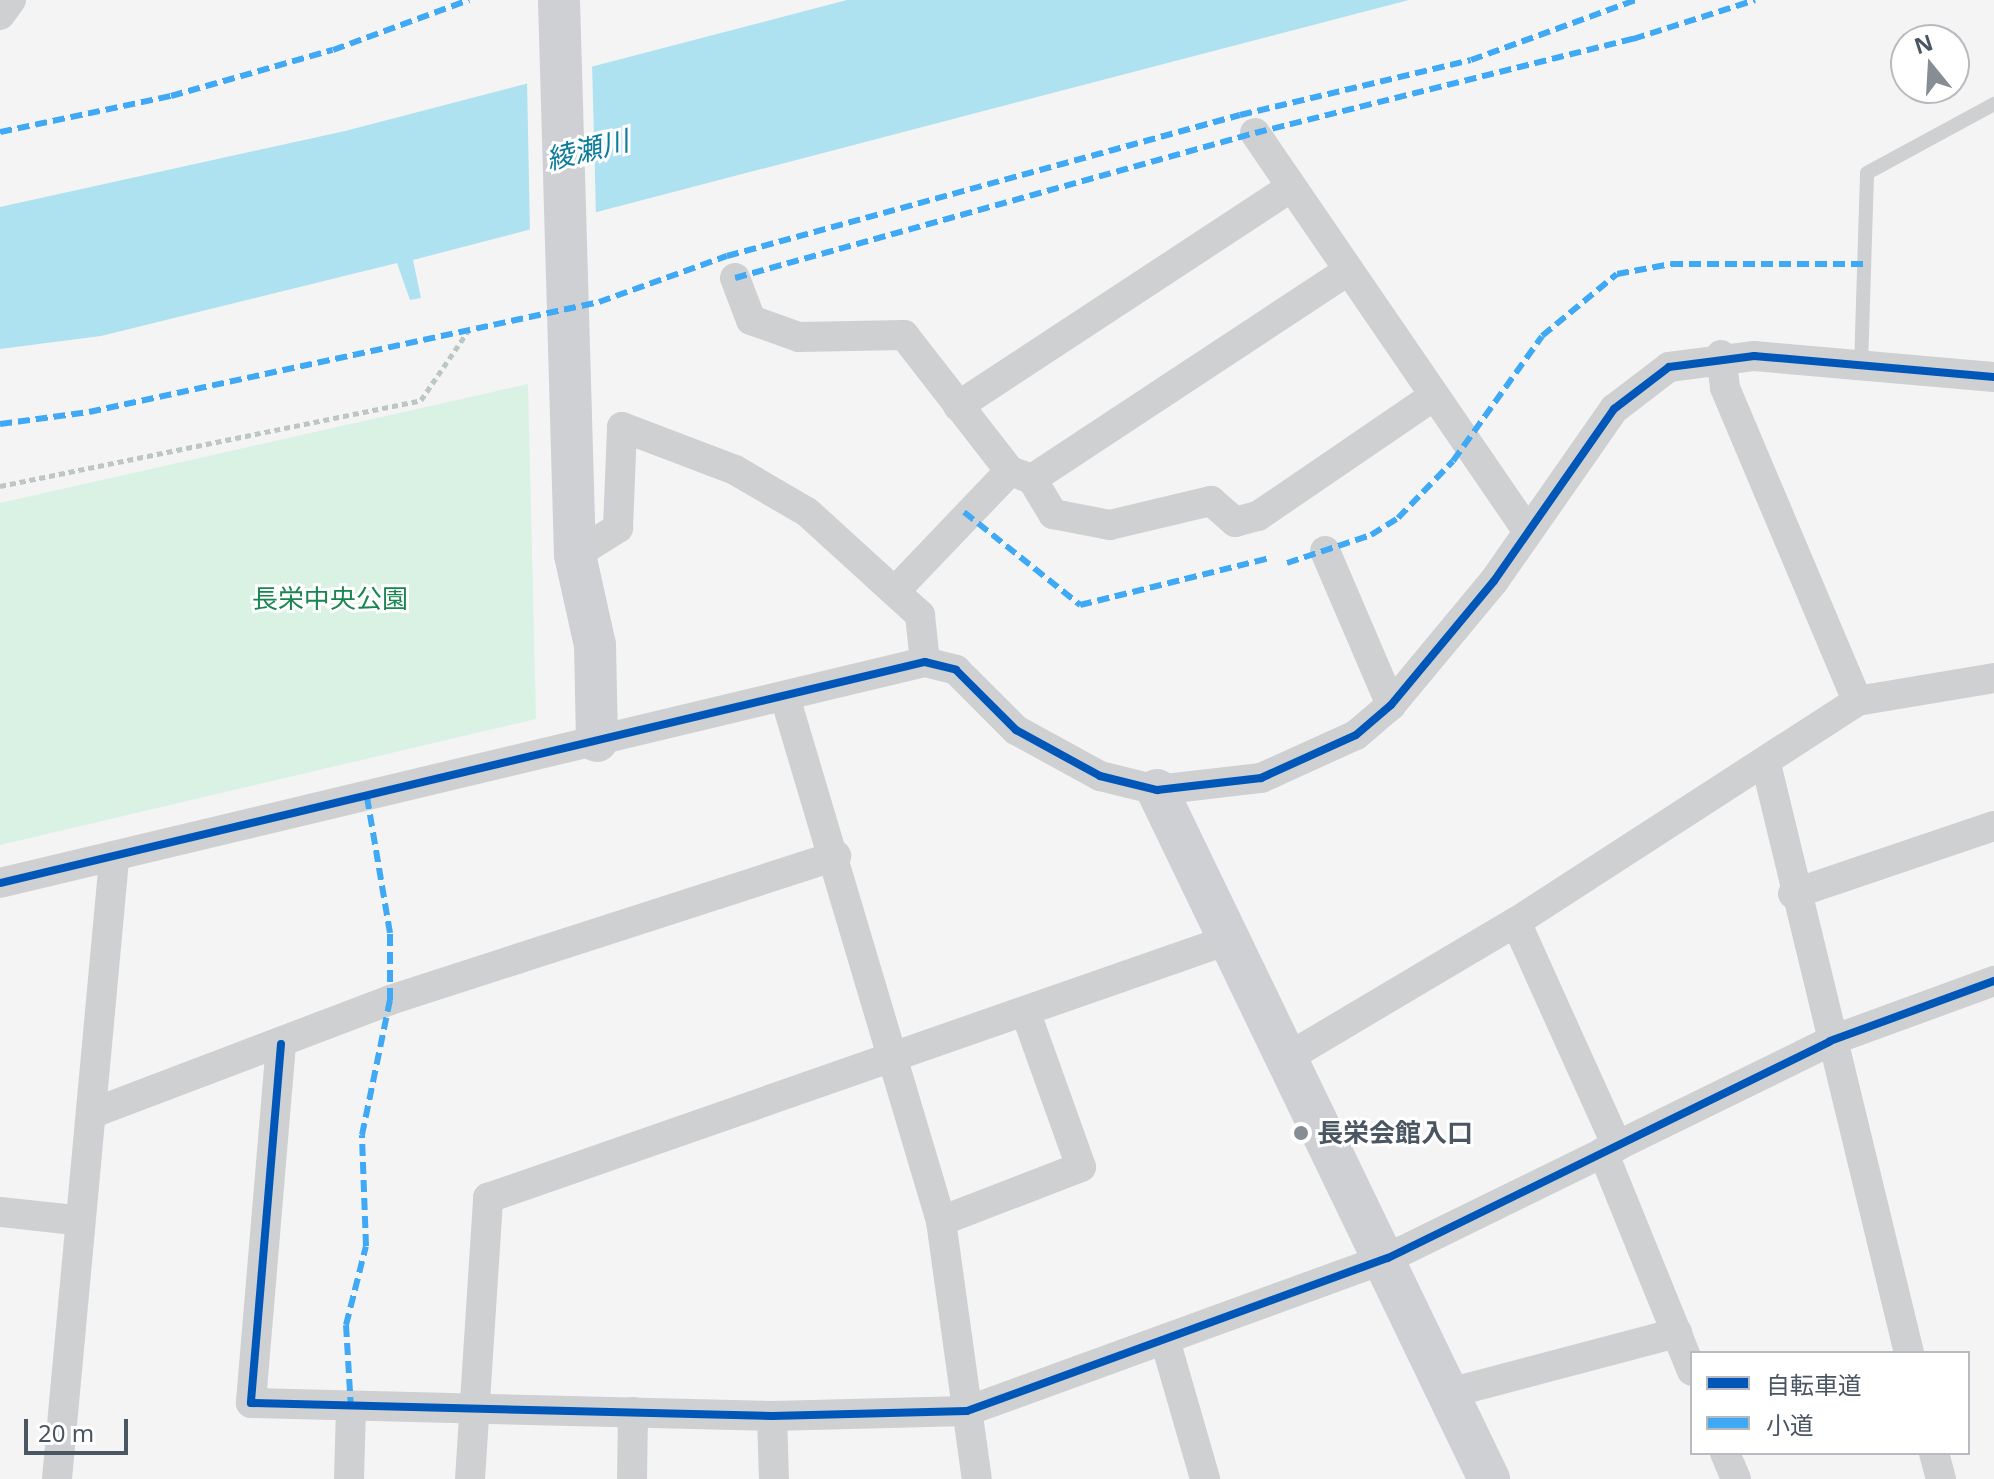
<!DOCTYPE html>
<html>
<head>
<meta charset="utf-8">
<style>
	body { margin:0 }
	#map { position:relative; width:1994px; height:1479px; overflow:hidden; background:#f4f4f4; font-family:"Noto Sans","Noto Sans JP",sans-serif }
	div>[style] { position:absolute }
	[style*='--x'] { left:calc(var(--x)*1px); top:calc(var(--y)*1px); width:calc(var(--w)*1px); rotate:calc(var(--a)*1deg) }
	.green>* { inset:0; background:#d9f2e3 }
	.water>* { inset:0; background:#aee2f0 }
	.pier>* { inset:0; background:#f4f4f4 }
	.path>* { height:5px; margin-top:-2.5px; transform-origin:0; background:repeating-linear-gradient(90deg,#bcc7c4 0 6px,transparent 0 10px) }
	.lane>* { height:14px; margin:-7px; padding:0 7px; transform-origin:7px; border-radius:7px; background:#ced0d2 }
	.street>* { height:30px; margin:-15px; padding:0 15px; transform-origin:15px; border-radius:15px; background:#ced0d2 }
	.secondary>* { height:42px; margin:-21px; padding:0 21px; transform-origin:21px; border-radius:21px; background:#ced0d4 }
	.quiet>* { height:6px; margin-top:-3px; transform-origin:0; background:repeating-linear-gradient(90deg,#3fa9f5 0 12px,transparent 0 18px) }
	.cycleway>* { height:8px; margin:-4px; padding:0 4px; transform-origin:4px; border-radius:4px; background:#0057b8 }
	.dots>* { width:22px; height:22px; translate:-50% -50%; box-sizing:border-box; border:4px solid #fff; border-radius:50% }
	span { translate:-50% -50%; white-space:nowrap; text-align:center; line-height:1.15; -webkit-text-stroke:6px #fff; paint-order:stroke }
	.park-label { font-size:26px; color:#17864f }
	.poi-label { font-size:26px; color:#4a5661; font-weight:700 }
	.left { translate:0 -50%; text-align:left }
	.water-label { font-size:28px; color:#0c7c9b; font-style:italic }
	.legend { position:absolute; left:1690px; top:1351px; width:280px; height:104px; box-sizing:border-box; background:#fff; border:2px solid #b7bbc0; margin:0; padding:10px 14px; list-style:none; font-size:24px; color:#4a5661 }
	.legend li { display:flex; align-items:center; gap:16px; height:40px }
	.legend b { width:40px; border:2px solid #b7bbc0 }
	.north { position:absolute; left:1890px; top:24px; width:80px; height:80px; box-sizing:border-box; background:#fff; border:2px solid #b7bbc0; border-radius:50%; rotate:342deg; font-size:22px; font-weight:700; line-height:32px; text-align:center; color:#4a5661 }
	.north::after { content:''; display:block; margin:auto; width:28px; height:36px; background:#868d94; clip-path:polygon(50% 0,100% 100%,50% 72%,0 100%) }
	.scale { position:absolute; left:24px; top:1419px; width:104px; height:36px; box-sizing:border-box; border:4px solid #4a5661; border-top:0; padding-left:10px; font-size:24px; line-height:28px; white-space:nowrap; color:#4a5661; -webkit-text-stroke:6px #fff; paint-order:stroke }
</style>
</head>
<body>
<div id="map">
	<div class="green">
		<div style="clip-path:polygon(528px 384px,536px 719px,0 845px,0 503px)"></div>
	</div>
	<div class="water">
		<div style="clip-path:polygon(847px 0,1409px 0,413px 260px,421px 298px,410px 300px,397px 263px,101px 336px,0 349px,0 207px,345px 131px)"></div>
	</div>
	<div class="pier">
		<div style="clip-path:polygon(592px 62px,596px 217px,530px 234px,527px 79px)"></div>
	</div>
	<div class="path">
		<div style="--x:0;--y:486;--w:430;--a:-11.5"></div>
		<div style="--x:421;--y:400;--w:83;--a:-55.7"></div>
	</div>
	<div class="lane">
		<div style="--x:1861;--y:366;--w:193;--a:-88.2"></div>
		<div style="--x:1867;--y:173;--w:145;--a:-28.5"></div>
	</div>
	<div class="street">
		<div style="--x:0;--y:15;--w:19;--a:-54"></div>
		<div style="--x:1255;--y:133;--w:480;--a:55.6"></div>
		<div style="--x:735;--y:278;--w:45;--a:69.1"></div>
		<div style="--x:751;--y:320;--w:51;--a:19.5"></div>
		<div style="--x:799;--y:337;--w:105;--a:-1.1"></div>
		<div style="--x:904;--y:335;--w:172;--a:52.1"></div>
		<div style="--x:1010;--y:471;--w:23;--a:20"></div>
		<div style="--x:1032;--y:479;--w:41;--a:59"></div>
		<div style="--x:1053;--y:514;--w:58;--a:10.9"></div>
		<div style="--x:1110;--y:525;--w:104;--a:-13.4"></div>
		<div style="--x:1211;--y:501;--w:32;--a:41"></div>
		<div style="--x:1235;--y:522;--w:24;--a:-15"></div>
		<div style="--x:1258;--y:516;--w:213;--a:-34.3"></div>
		<div style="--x:1721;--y:355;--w:33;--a:83"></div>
		<div style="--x:1725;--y:388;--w:340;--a:67.1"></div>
		<div style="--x:958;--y:406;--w:399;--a:-33.3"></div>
		<div style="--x:1032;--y:479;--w:377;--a:-33.4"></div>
		<div style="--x:1325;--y:551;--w:168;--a:66.8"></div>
		<div style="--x:575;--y:555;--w:51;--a:-32.1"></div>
		<div style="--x:618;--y:528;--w:101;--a:-87.7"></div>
		<div style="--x:622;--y:427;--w:121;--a:20.8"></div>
		<div style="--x:735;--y:470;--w:83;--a:30.3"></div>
		<div style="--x:807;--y:512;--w:153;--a:42.3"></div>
		<div style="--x:920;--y:615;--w:47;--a:83.9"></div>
		<div style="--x:898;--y:588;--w:162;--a:-46.3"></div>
		<div style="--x:785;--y:697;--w:547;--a:73.42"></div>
		<div style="--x:941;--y:1221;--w:260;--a:82.1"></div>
		<div style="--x:1766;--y:764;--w:606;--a:76.35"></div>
		<div style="--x:0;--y:883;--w:951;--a:-13.44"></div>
		<div style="--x:925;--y:662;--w:32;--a:14"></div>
		<div style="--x:956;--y:670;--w:85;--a:45"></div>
		<div style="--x:1016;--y:730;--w:96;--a:28.7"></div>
		<div style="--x:1100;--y:776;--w:59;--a:13.8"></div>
		<div style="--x:1157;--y:790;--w:105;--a:-6.6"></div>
		<div style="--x:1261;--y:778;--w:104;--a:-24.4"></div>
		<div style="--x:1356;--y:735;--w:46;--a:-40.6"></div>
		<div style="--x:1391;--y:705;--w:161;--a:-50.3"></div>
		<div style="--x:1494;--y:581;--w:210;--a:-55.1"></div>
		<div style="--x:1614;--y:409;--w:69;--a:-37.4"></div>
		<div style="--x:1669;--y:367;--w:86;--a:-7.4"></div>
		<div style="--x:1754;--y:356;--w:241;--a:5"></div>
		<div style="--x:1793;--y:894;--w:212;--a:-18.7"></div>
		<div style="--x:1516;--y:922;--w:246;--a:65.7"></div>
		<div style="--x:281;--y:1044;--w:360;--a:94.8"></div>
		<div style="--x:251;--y:1403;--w:521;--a:1.43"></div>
		<div style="--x:772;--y:1416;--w:195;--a:-1.5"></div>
		<div style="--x:967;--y:1411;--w:448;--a:-20"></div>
		<div style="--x:1388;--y:1258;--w:492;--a:-26.1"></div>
		<div style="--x:1830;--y:1041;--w:175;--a:-20.1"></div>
		<div style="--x:1290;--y:1056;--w:263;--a:-30.7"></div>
		<div style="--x:1516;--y:922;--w:406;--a:-32.9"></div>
		<div style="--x:1857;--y:701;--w:139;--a:-9.5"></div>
		<div style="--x:93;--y:1113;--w:318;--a:-20.8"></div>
		<div style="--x:390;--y:1000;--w:469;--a:-17.9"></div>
		<div style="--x:1603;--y:1152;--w:236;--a:67.9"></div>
		<div style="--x:0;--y:1212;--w:75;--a:6.1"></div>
		<div style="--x:941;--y:1221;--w:150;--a:-21.1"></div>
		<div style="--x:1081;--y:1167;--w:164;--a:-109.7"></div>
		<div style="--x:1165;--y:1340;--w:145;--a:73.9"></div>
		<div style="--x:1453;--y:1392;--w:232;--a:-14.8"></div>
		<div style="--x:772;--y:1416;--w:63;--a:88.2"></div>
		<div style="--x:1725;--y:1453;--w:28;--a:67"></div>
		<div style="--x:1934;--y:1453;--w:27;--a:75"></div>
		<div style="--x:57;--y:1479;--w:622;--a:-84.74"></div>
		<div style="--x:349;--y:1479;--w:70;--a:-88.4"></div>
		<div style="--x:470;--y:1479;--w:282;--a:-86.3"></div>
		<div style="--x:488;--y:1198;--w:787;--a:-19.22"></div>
		<div style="--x:632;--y:1479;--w:67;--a:-89.1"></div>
	</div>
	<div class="secondary">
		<div style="--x:559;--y:0;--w:555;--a:88.35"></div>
		<div style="--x:575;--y:555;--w:92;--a:77.5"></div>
		<div style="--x:595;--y:645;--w:96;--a:88.8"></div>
		<div style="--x:1157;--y:790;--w:765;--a:64.27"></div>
	</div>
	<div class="quiet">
		<div style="--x:0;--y:132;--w:175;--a:-11.9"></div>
		<div style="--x:171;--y:96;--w:168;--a:-15.9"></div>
		<div style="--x:333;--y:50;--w:145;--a:-20.2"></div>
		<div style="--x:735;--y:278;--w:540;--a:-15.58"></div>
		<div style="--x:1255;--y:133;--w:390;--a:-14"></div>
		<div style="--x:1633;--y:39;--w:128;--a:-17.7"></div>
		<div style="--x:0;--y:424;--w:90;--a:-7.7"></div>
		<div style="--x:89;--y:412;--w:522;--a:-12.17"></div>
		<div style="--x:599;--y:302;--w:136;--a:-19.8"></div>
		<div style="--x:727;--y:256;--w:532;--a:-15.37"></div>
		<div style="--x:1240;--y:115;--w:237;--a:-13.4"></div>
		<div style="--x:1471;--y:60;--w:176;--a:-20"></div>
		<div style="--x:964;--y:512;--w:149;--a:38.7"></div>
		<div style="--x:1080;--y:605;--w:196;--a:-13.9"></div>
		<div style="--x:1287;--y:563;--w:89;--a:-18.4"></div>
		<div style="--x:1371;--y:535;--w:32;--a:-32"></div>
		<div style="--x:1398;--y:518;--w:79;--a:-46"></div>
		<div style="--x:1453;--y:461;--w:153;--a:-54.5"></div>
		<div style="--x:1542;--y:336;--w:97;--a:-39.6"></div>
		<div style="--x:1617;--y:274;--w:55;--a:-10.5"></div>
		<div style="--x:1671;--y:264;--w:194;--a:0"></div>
		<div style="--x:351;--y:1409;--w:84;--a:-93.4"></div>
		<div style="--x:346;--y:1325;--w:81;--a:-75.8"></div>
		<div style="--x:366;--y:1246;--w:111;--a:-92.1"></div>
		<div style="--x:362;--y:1135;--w:138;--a:-78.3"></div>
		<div style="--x:390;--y:1000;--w:67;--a:-90"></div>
		<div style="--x:390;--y:933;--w:138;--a:-99.6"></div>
	</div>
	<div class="cycleway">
		<div style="--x:0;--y:883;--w:951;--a:-13.44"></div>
		<div style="--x:925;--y:662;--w:32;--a:14"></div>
		<div style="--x:956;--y:670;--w:85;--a:45"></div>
		<div style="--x:1016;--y:730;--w:96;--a:28.7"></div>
		<div style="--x:1100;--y:776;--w:59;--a:13.8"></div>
		<div style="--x:1157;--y:790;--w:105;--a:-6.6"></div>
		<div style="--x:1261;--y:778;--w:104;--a:-24.4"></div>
		<div style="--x:1356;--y:735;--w:46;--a:-40.6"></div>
		<div style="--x:1391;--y:705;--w:161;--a:-50.3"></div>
		<div style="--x:1494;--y:581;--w:210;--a:-55.1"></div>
		<div style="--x:1614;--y:409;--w:69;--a:-37.4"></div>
		<div style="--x:1669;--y:367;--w:86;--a:-7.4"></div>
		<div style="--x:1754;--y:356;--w:241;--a:5"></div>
		<div style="--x:281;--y:1044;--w:360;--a:94.8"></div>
		<div style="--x:251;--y:1403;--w:521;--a:1.43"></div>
		<div style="--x:772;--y:1416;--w:195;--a:-1.5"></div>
		<div style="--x:967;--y:1411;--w:448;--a:-20"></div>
		<div style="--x:1388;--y:1258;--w:492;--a:-26.1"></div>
		<div style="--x:1830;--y:1041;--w:175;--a:-20.1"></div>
	</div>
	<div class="dots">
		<div style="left:1301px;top:1133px;background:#868d94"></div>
	</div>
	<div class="park-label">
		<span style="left:330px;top:599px">長栄中央公園</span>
	</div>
	<div class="poi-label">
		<span class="left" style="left:1317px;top:1133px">長栄会館入口</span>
	</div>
	<div class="water-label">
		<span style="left:587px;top:149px;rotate:-14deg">綾瀬川</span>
	</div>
	<ul class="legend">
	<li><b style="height:10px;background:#0057b8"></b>自転車道</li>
	<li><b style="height:10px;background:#3fa9f5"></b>小道</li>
	</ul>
	<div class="north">N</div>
	<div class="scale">20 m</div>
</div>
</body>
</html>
